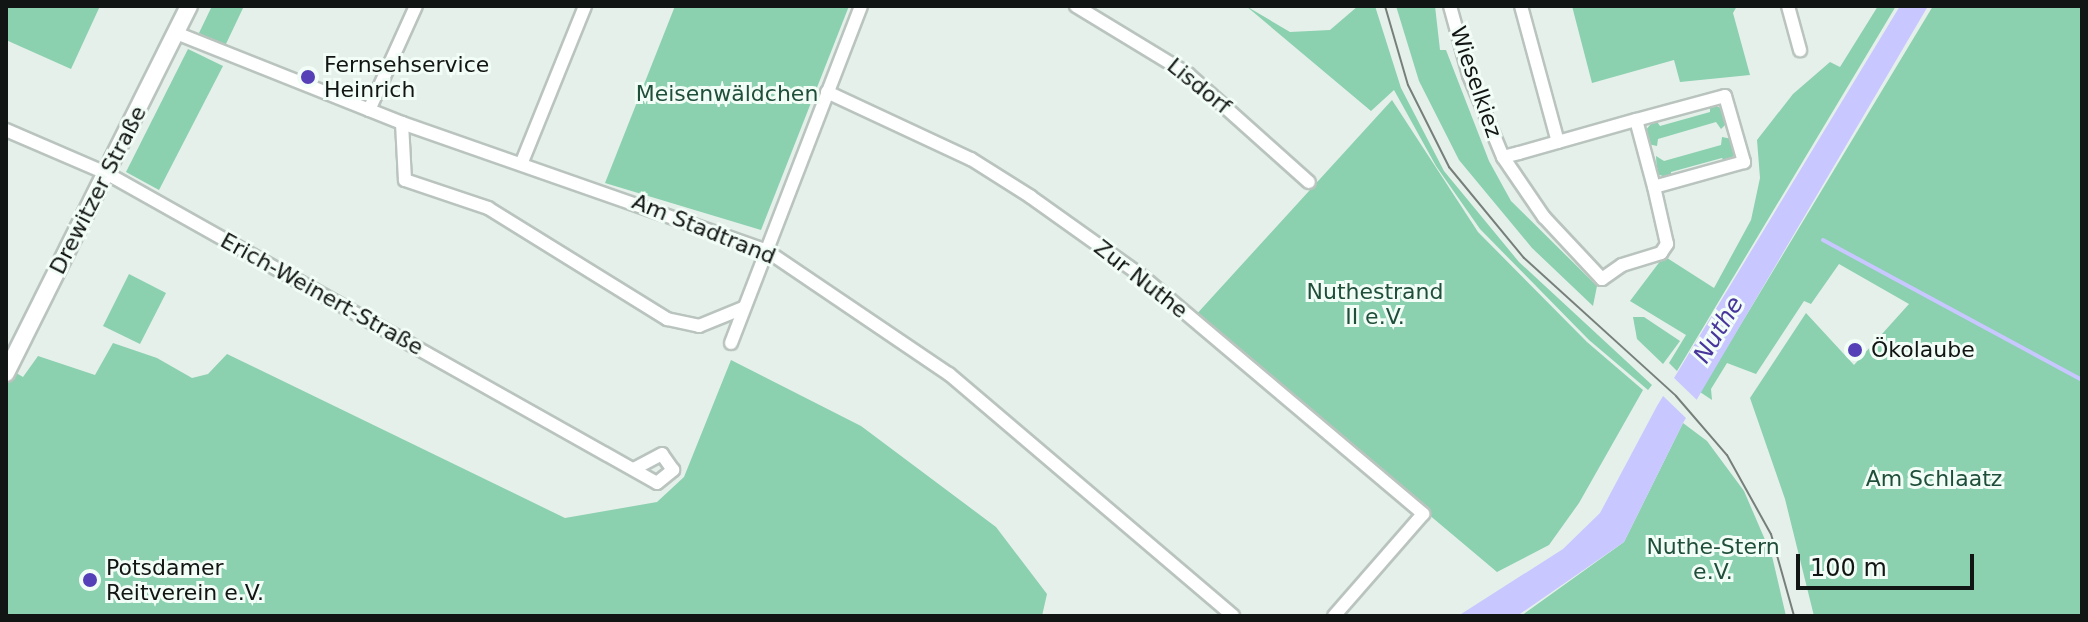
<!DOCTYPE html>
<html>
<head>
<meta charset="utf-8">
<style>
	body { margin:0 }
	#map { position:relative; width:2088px; height:622px; overflow:hidden; background:#e5f0ea; font-family:"DejaVu Sans",sans-serif }
	div>[style] { position:absolute }
	[style*='--x'] { left:calc(var(--x)*1px); top:calc(var(--y)*1px); width:calc(var(--w)*1px); rotate:calc(var(--a)*1deg) }
	.green>* { inset:0; background:#8bd0af }
	.water>* { inset:0; background:#c8c7ff }
	.pier>* { inset:0; background:#e5f0ea }
	.stream>* { height:4px; margin:-2px; padding:0 2px; transform-origin:2px; border-radius:2px; background:#c8c7ff }
	.roads { filter:drop-shadow(2px 0 #bac4bf) drop-shadow(-2px 0 #bac4bf) drop-shadow(0 2px #bac4bf) drop-shadow(0 -2px #bac4bf) }
	.street>* { height:12px; margin:-6px; padding:0 6px; transform-origin:6px; border-radius:6px; background:#fff }
	.secondary>* { height:16px; margin:-8px; padding:0 8px; transform-origin:8px; border-radius:8px; background:#fff }
	.tram>* { height:2px; margin:-1px; padding:0 1px; transform-origin:1px; border-radius:1px; background:#777f7b }
	.dots>* { width:22px; height:22px; translate:-50% -50%; box-sizing:border-box; border:4px solid #f3fdf7; border-radius:50% }
	span { translate:-50% -50%; white-space:nowrap; text-align:center; line-height:1.15; -webkit-text-stroke:6px #f3fdf7; paint-order:stroke }
	.poi-label { font-size:22px; color:#111513 }
	.left { translate:0 -50%; text-align:left }
	.street-label { font-size:22px; color:#111513 }
	.park-label { font-size:22px; color:#1f4f3a }
	.water-label { font-size:24px; color:#48369c; font-style:italic }
	.frame { position:absolute; inset:0; border:8px solid #111513; pointer-events:none }
	.scale { position:absolute; left:1796px; top:554px; width:178px; height:36px; box-sizing:border-box; border:4px solid #111513; border-top:0; padding-left:10px; font-size:24px; line-height:28px; white-space:nowrap; color:#111513; -webkit-text-stroke:6px #f3fdf7; paint-order:stroke }
</style>
</head>
<body>
<div id="map">
	<div class="green">
		<div style="clip-path:polygon(6px 6px,100px 6px,71px 69px,6px 40px)"></div>
		<div style="clip-path:polygon(212px 6px,244px 6px,225px 46px,199px 33px)"></div>
		<div style="clip-path:polygon(675px 6px,849px 6px,761px 230px,605px 183px)"></div>
		<div style="clip-path:polygon(1246px 6px,1290px 32px,1330px 30px,1358px 6px,1375px 6px,1401px 88px,1444px 171px,1519px 262px,1652px 385px,1648px 390px,1589px 340px,1480px 229px,1436px 166px,1394px 90px,1371px 111px)"></div>
		<div style="clip-path:polygon(1396px 6px,1435px 6px,1440px 50px,1446px 50px,1489px 161px,1511px 201px,1597px 286px,1593px 306px,1532px 248px,1459px 160px,1419px 81px)"></div>
		<div style="clip-path:polygon(1572px 6px,1737px 6px,1733px 13px,1750px 75px,1680px 82px,1674px 60px,1592px 83px)"></div>
		<div style="clip-path:polygon(1878px 6px,1896px 6px,1677px 371px,1669px 363px,1686px 335px,1630px 301px,1664px 256px,1714px 288px,1751px 220px,1760px 178px,1757px 140px,1793px 94px,1830px 62px,1840px 67px)"></div>
		<div style="clip-path:polygon(1933px 6px,2082px 6px,2082px 616px,1814px 616px,1785px 499px,1750px 398px,1806px 313px,1854px 365px,1909px 304px,1839px 264px,1811px 304px,1804px 301px,1756px 374px,1727px 363px,1711px 389px,1712px 400px,1700px 392px)"></div>
		<div style="clip-path:polygon(188px 49px,223px 66px,159px 190px,126px 172px)"></div>
		<div style="clip-path:polygon(1392px 100px,1478px 232px,1587px 342px,1643px 390px,1579px 503px,1549px 545px,1497px 572px,1194px 317px)"></div>
		<div style="clip-path:polygon(1710px 104px,1724px 109px,1727px 123px,1721px 129px,1716px 122px,1658px 139px,1657px 146px,1648px 144px,1645px 131px,1655px 119px,1660px 126px,1710px 112px)"></div>
		<div style="clip-path:polygon(1722px 137px,1732px 139px,1736px 153px,1726px 164px,1722px 158px,1671px 172px,1671px 179px,1657px 174px,1656px 156px,1664px 161px,1721px 145px)"></div>
		<div style="clip-path:polygon(129px 274px,166px 293px,140px 344px,103px 326px)"></div>
		<div style="clip-path:polygon(1633px 317px,1644px 317px,1680px 341px,1663px 364px,1637px 339px)"></div>
		<div style="clip-path:polygon(113px 343px,157px 358px,192px 378px,208px 374px,227px 354px,565px 518px,657px 502px,684px 477px,731px 360px,861px 426px,996px 527px,1047px 594px,1042px 616px,6px 616px,6px 367px,23px 377px,38px 356px,95px 375px)"></div>
		<div style="clip-path:polygon(1683px 423px,1707px 441px,1744px 491px,1772px 556px,1786px 616px,1521px 616px,1624px 542px)"></div>
	</div>
	<div class="water">
		<div style="clip-path:polygon(1900px 6px,1928px 6px,1683px 423px,1624px 542px,1517px 616px,1458px 616px,1563px 549px,1600px 513px,1657px 406px)"></div>
	</div>
	<div class="pier">
		<div style="clip-path:polygon(1671px 375px,1700px 403px,1689px 421px,1660px 393px)"></div>
	</div>
	<div class="stream">
		<div style="--x:1823;--y:240;--w:294;--a:28.4"></div>
	</div>
	<div class="roads">
		<div class="street">
			<div style="--x:1076;--y:6;--w:131;--a:31.3"></div>
			<div style="--x:1188;--y:74;--w:162;--a:41.8"></div>
			<div style="--x:1450;--y:6;--w:72;--a:74.6"></div>
			<div style="--x:1469;--y:75;--w:89;--a:67.5"></div>
			<div style="--x:1503;--y:157;--w:73;--a:55.7"></div>
			<div style="--x:1544;--y:217;--w:85;--a:46.9"></div>
			<div style="--x:1602;--y:279;--w:24;--a:-35"></div>
			<div style="--x:1622;--y:265;--w:41;--a:-17.1"></div>
			<div style="--x:1661;--y:253;--w:11;--a:-56"></div>
			<div style="--x:1667;--y:244;--w:58;--a:-102.8"></div>
			<div style="--x:1521;--y:6;--w:141;--a:74.8"></div>
			<div style="--x:1788;--y:6;--w:46;--a:74.7"></div>
			<div style="--x:176;--y:33;--w:243;--a:21.7"></div>
			<div style="--x:402;--y:123;--w:387;--a:19.3"></div>
			<div style="--x:767;--y:251;--w:220;--a:34.1"></div>
			<div style="--x:949;--y:374;--w:373;--a:40.4"></div>
			<div style="--x:827;--y:92;--w:159;--a:25"></div>
			<div style="--x:971;--y:159;--w:71;--a:32.3"></div>
			<div style="--x:1031;--y:197;--w:138;--a:35.5"></div>
			<div style="--x:1143;--y:277;--w:367;--a:40.2"></div>
			<div style="--x:1423;--y:514;--w:135;--a:131.1"></div>
			<div style="--x:369;--y:110;--w:114;--a:-65.7"></div>
			<div style="--x:402;--y:123;--w:57;--a:87"></div>
			<div style="--x:405;--y:180;--w:88;--a:18.6"></div>
			<div style="--x:488;--y:208;--w:211;--a:31.8"></div>
			<div style="--x:667;--y:319;--w:33;--a:12"></div>
			<div style="--x:699;--y:326;--w:48;--a:-22.2"></div>
			<div style="--x:6;--y:130;--w:109;--a:23.3"></div>
			<div style="--x:106;--y:173;--w:632;--a:29.36"></div>
			<div style="--x:657;--y:483;--w:21;--a:-39"></div>
			<div style="--x:673;--y:470;--w:19;--a:-125"></div>
			<div style="--x:662;--y:454;--w:32;--a:152"></div>
			<div style="--x:1503;--y:157;--w:16;--a:-14"></div>
			<div style="--x:1519;--y:153;--w:122;--a:-15.8"></div>
			<div style="--x:1636;--y:120;--w:92;--a:-15.1"></div>
			<div style="--x:1725;--y:96;--w:69;--a:73.9"></div>
			<div style="--x:1744;--y:162;--w:93;--a:164.5"></div>
			<div style="--x:1654;--y:187;--w:69;--a:-105"></div>
			<div style="--x:522;--y:162;--w:168;--a:-68"></div>
			<div style="--x:731;--y:343;--w:361;--a:-68.9"></div>
		</div>
		<div class="secondary">
			<div style="--x:6;--y:373;--w:410;--a:-63.5"></div>
		</div>
	</div>
	<div class="tram">
		<div style="--x:1385;--y:6;--w:82;--a:73.8"></div>
		<div style="--x:1408;--y:85;--w:92;--a:63.4"></div>
		<div style="--x:1449;--y:167;--w:118;--a:50.5"></div>
		<div style="--x:1524;--y:258;--w:205;--a:42.2"></div>
		<div style="--x:1676;--y:396;--w:78;--a:49.2"></div>
		<div style="--x:1727;--y:455;--w:90;--a:60.9"></div>
		<div style="--x:1771;--y:534;--w:85;--a:74.3"></div>
	</div>
	<div class="dots">
		<div style="left:308px;top:77px;background:#5540b7"></div>
		<div style="left:1855px;top:350px;background:#5540b7"></div>
		<div style="left:90px;top:580px;background:#5540b7"></div>
	</div>
	<div class="poi-label">
		<span class="left" style="left:324px;top:77px">Fernsehservice<br>Heinrich</span>
		<span class="left" style="left:1871px;top:350px">Ökolaube</span>
		<span class="left" style="left:106px;top:580px">Potsdamer<br>Reitverein e.V.</span>
	</div>
	<div class="street-label">
		<span style="left:1476px;top:82px;rotate:71deg">Wieselkiez</span>
		<span style="left:1199px;top:86px;rotate:39deg">Lisdorf</span>
		<span style="left:98px;top:190px;rotate:-63deg">Drewitzer Straße</span>
		<span style="left:704px;top:229px;rotate:22deg">Am Stadtrand</span>
		<span style="left:1141px;top:279px;rotate:38deg">Zur Nuthe</span>
		<span style="left:322px;top:294px;rotate:29deg">Erich-Weinert-Straße</span>
	</div>
	<div class="park-label">
		<span style="left:727px;top:94px">Meisenwäldchen</span>
		<span style="left:1375px;top:304px">Nuthestrand<br>II e.V.</span>
		<span style="left:1934px;top:479px">Am Schlaatz</span>
		<span style="left:1713px;top:559px">Nuthe-Stern<br>e.V.</span>
	</div>
	<div class="water-label">
		<span style="left:1719px;top:330px;rotate:-59deg">Nuthe</span>
	</div>
	<div class="frame"></div>
	<div class="scale">100 m</div>
</div>
</body>
</html>
